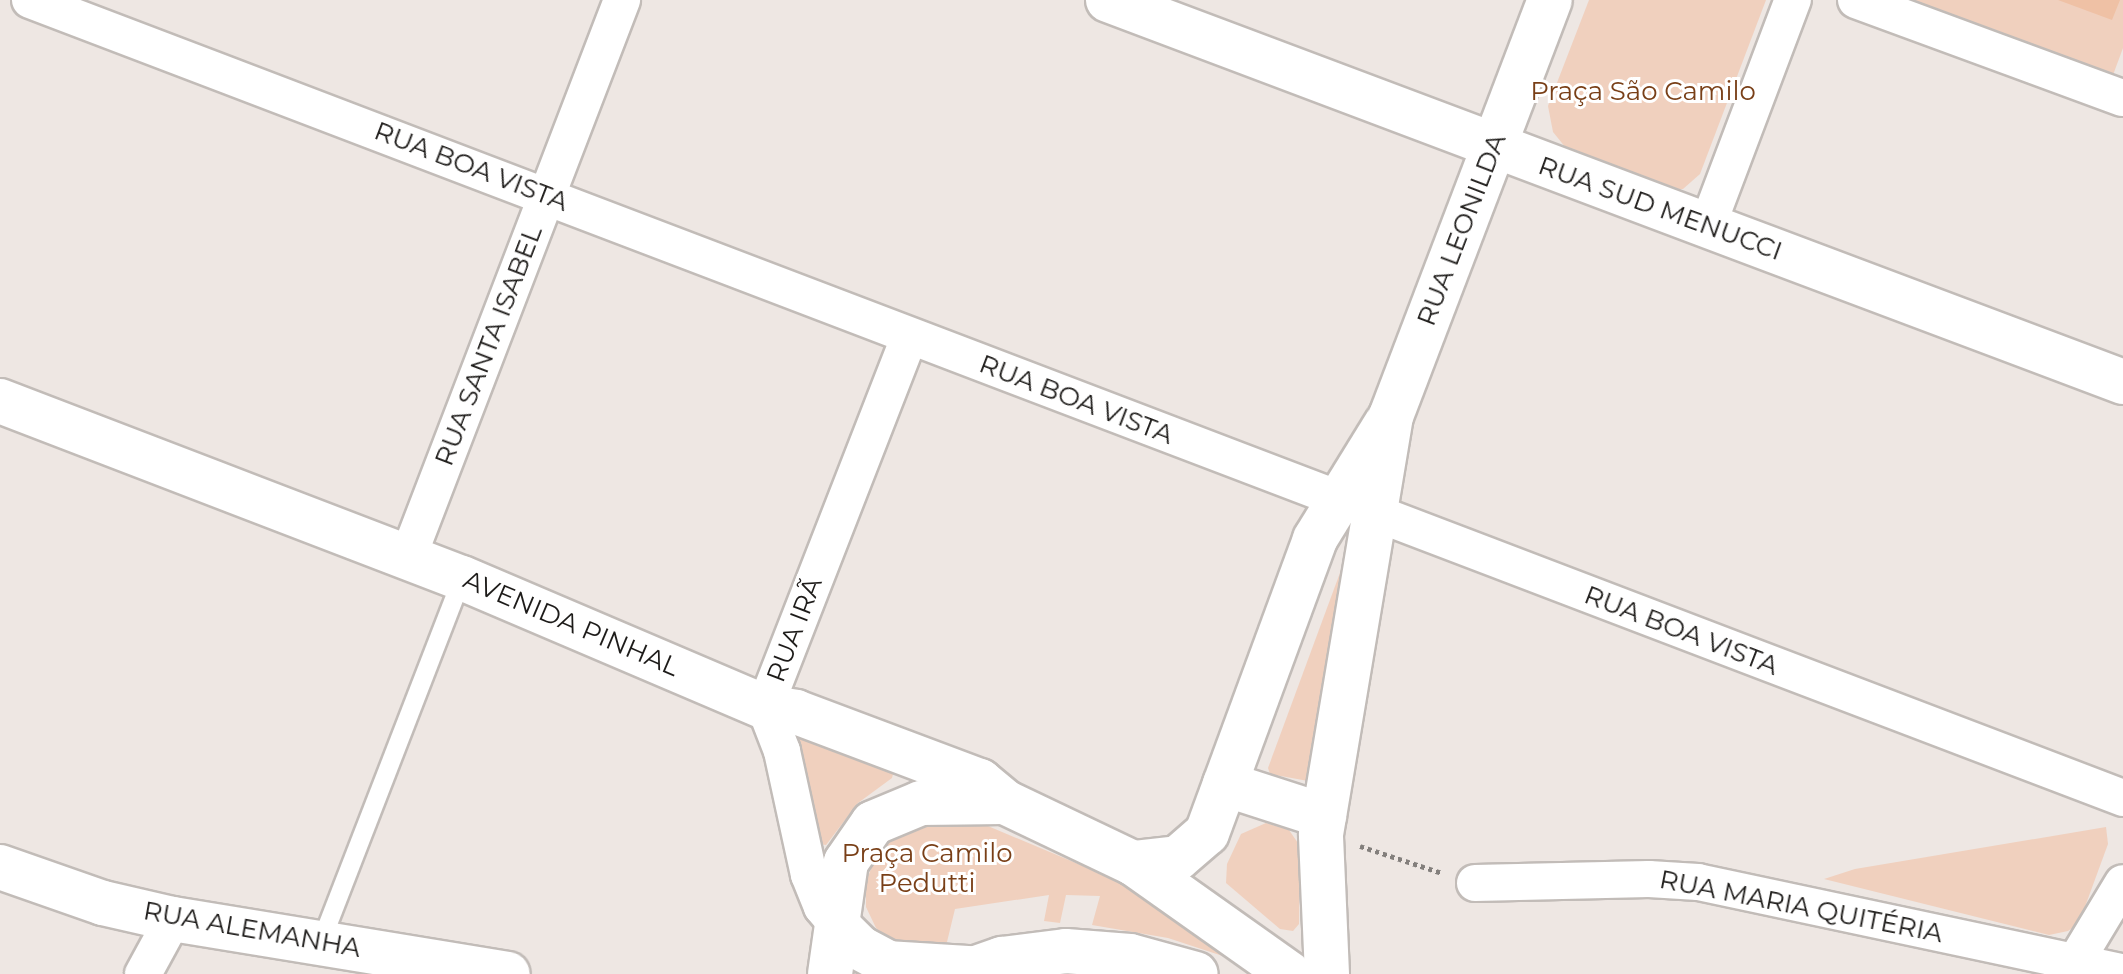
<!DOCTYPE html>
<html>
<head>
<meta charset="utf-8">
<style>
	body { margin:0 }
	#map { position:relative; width:2123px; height:974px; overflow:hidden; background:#eee7e3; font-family:Montserrat,sans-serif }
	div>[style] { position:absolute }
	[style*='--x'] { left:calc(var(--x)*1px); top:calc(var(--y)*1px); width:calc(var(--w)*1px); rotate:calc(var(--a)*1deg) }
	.green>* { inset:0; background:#f0d0be }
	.building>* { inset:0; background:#efc1a5 }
	.path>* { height:5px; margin-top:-2.5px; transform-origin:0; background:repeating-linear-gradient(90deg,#837f7c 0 4px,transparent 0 8px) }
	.roads { filter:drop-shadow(2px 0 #c2bcb8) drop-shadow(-2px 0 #c2bcb8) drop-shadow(0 2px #c2bcb8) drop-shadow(0 -2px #c2bcb8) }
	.lane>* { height:18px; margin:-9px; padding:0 9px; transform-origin:9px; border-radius:9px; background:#fff }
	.street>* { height:36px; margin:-18px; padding:0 18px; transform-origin:18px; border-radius:18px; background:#fff }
	.secondary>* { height:44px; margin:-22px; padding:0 22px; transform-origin:22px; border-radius:22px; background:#fff }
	span { translate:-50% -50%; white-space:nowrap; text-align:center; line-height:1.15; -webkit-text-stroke:6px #fff; paint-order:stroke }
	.park-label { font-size:26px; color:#793f17 }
	.street-label { font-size:26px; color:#1d1b19 }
</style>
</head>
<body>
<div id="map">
	<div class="green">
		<div style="clip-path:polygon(1589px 0,1766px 0,1700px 174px,1683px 189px,1658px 189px,1570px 153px,1553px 132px,1548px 106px)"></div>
		<div style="clip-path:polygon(1912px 0,2123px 0,2123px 48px,2113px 75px)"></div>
		<div style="clip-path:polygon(1351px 543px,1308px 781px,1270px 774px,1268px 768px)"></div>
		<div style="clip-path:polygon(795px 726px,895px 766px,892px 778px,858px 803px,826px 845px,820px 844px,792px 736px)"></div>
		<div style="clip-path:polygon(969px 818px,1140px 890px,1244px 963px,1168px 938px,1092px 925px,1100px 896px,1066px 895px,1060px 923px,1044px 921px,1049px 895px,955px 909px,947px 942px,922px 947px,892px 941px,876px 928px,866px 907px,866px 882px,877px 853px,903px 826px)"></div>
		<div style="clip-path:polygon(1266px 823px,1289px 830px,1300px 846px,1299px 924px,1293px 931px,1280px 929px,1226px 883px,1227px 864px,1241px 834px)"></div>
		<div style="clip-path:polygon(2106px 827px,2108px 844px,2079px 923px,2068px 931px,2049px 935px,1824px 879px,1855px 869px)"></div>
	</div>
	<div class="building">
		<div style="clip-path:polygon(2058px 0,2120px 0,2112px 20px)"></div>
	</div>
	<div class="path">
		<div style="--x:1360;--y:846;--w:86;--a:18.2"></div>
	</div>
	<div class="roads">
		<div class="lane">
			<div style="--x:321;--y:942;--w:390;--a:-68.8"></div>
		</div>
		<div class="street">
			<div style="--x:30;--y:0;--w:2240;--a:20.87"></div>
			<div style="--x:1856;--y:0;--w:284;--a:20.2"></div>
			<div style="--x:1707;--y:227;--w:243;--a:-69.3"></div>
			<div style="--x:408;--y:557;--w:597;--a:-68.98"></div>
			<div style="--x:1475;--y:883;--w:174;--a:-1.3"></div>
			<div style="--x:1649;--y:879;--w:49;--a:3.5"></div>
			<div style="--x:1698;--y:882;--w:434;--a:12"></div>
			<div style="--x:838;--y:926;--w:25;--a:-130"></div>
			<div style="--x:822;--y:907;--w:35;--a:-112"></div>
			<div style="--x:809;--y:875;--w:127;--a:-102.3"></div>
			<div style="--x:782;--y:751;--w:47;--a:-111.1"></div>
			<div style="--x:765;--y:707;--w:398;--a:-68.7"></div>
			<div style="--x:143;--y:974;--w:63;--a:-61.4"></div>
			<div style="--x:2068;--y:974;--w:106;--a:-58.9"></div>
		</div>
		<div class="secondary">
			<div style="--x:1108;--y:0;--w:1085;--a:20.62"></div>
			<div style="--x:0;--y:401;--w:495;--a:21"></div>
			<div style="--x:462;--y:578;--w:329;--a:23.1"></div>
			<div style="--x:765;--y:707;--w:31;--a:9"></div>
			<div style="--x:796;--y:712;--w:197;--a:20.6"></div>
			<div style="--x:980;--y:781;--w:33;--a:40"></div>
			<div style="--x:1005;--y:802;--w:142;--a:25.5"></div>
			<div style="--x:1133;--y:863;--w:192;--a:35.3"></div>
			<div style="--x:1225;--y:784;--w:104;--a:17.9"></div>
			<div style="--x:1133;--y:863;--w:45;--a:-6.3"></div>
			<div style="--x:1178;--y:858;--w:38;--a:-41"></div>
			<div style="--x:1207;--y:833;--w:313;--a:-69.8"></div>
			<div style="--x:1315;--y:539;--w:135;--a:-58.3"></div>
			<div style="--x:0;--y:867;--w:109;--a:19.3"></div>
			<div style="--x:103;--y:903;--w:72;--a:12.9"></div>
			<div style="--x:173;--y:919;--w:339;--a:9.3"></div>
			<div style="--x:838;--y:926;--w:31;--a:45"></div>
			<div style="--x:860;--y:948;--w:32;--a:28"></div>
			<div style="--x:888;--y:963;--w:82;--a:3.5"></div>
			<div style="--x:830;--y:974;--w:113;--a:-81.9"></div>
			<div style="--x:846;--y:862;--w:47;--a:-55.3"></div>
			<div style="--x:873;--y:823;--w:52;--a:-22.6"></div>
			<div style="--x:921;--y:803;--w:82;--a:-0.7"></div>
			<div style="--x:959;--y:974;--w:46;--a:-19.2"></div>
			<div style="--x:1002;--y:959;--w:64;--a:-7.1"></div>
			<div style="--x:1066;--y:951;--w:64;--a:4.5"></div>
			<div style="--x:1130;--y:956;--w:68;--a:15.3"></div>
			<div style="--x:1327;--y:974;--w:140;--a:-92.5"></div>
			<div style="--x:1321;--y:834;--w:424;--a:-80.5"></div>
			<div style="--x:1391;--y:416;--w:445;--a:-69.1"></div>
		</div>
	</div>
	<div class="park-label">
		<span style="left:1643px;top:92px">Praça São Camilo</span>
		<span style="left:927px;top:869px">Praça Camilo<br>Pedutti</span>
	</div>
	<div class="street-label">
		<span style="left:471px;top:167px;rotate:21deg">RUA BOA VISTA</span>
		<span style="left:1660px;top:209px;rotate:20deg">RUA SUD MENUCCI</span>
		<span style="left:1462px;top:230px;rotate:-69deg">RUA LEONILDA</span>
		<span style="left:489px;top:346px;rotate:-69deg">RUA SANTA ISABEL</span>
		<span style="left:1076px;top:400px;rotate:21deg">RUA BOA VISTA</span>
		<span style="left:571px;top:624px;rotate:23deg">AVENIDA PINHAL</span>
		<span style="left:795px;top:630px;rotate:-69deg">RUA IRÃ</span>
		<span style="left:1681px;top:631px;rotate:21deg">RUA BOA VISTA</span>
		<span style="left:1801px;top:907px;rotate:11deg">RUA MARIA QUITÉRIA</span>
		<span style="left:252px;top:930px;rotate:10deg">RUA ALEMANHA</span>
	</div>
</div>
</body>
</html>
